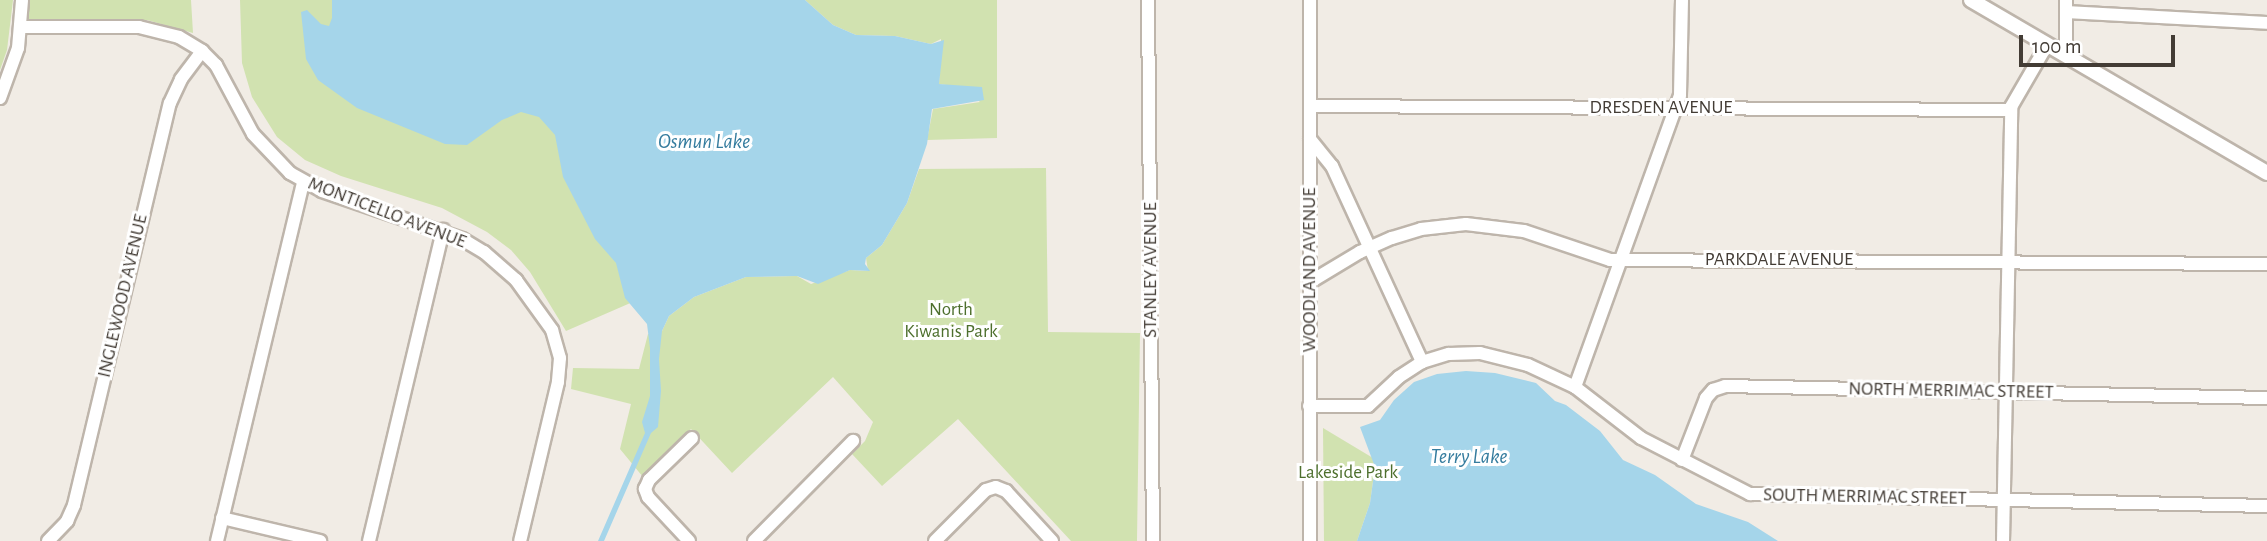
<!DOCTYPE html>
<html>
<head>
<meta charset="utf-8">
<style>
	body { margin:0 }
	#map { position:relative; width:2267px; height:541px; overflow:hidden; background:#f1ece5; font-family:"Alegreya Sans",sans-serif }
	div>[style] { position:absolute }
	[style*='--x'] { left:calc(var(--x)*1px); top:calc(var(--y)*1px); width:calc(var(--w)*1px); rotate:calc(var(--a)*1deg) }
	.green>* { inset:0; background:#d1e2b0 }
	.water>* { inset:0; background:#a5d5ea }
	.roads { filter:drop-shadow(2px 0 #beb5ab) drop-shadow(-2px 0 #beb5ab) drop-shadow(0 2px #beb5ab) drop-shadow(0 -2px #beb5ab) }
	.minor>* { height:12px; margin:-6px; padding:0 6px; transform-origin:6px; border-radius:6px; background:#fff }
	.tertiary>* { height:14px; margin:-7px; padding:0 7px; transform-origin:7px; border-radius:7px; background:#fff }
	span { translate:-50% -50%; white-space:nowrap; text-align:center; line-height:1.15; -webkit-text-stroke:6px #fff; paint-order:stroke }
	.street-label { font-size:19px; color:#433c35 }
	.park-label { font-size:19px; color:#4d6f2d }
	.water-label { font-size:21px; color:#357c9e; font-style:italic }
	.scale { position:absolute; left:2019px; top:35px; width:156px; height:32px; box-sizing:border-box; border:4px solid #433c35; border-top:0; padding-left:9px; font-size:21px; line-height:24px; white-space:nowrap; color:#433c35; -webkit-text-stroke:5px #fff; paint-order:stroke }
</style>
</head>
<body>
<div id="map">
	<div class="green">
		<div style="clip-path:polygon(0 0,13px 0,7px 50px,0 70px)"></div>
		<div style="clip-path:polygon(28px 0,191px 0,193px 33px,147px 20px,28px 19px)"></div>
		<div style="clip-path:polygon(240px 0,388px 0,577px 51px,658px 291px,566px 331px,530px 272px,511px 250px,487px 232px,442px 208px,341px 176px,305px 160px,277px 137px,252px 97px,242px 63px)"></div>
		<div style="clip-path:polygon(805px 0,997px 0,997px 138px,927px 140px,933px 109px,980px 102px,962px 87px,939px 84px,941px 39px,931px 44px,895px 36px,856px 35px,833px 25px)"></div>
		<div style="clip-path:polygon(1046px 168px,1048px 332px,1140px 333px,1137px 541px,1071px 541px,958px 419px,882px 486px,852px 454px,865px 441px,873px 422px,833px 377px,732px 473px,691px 429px,643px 477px,620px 449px,631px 404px,571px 389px,573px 368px,639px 369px,648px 334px,662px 331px,669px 316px,694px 297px,746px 277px,797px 276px,811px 284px,850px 270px,868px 271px,866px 258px,882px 245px,907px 203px,919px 169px)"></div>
		<div style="clip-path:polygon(1323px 428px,1373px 458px,1375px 467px,1370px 503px,1357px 541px,1324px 541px)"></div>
	</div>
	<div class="water">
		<div style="clip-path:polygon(332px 0,805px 0,833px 25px,856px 35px,895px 36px,931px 44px,944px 40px,939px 84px,982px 87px,984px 100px,932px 109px,927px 144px,907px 203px,882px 245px,866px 258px,865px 264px,870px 271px,850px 270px,818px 284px,797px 276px,746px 277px,694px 297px,669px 316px,662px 331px,659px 359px,661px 391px,658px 427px,651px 433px,604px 541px,598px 541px,645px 433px,642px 422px,650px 396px,650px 348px,647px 324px,625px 298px,616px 263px,595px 239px,563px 177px,555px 135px,539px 117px,521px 112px,502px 120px,467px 145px,445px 144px,357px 108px,318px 80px,306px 59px,301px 12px,307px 10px,321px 24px,329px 26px,332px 18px)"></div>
		<div style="clip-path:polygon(1466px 371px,1495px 373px,1536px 383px,1555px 401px,1566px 405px,1600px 431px,1623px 460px,1655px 475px,1696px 504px,1748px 522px,1778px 541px,1357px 541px,1370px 503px,1375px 467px,1360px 427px,1380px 420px,1394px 400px,1414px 382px,1437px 374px)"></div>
	</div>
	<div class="roads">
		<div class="minor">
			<div style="--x:1148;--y:0;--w:541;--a:89.47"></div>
			<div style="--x:1310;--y:0;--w:541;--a:90"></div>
			<div style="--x:2066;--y:12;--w:201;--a:3.1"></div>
			<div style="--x:21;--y:27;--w:118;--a:0"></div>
			<div style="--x:139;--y:27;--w:41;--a:14"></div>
			<div style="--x:179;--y:37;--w:27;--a:31"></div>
			<div style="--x:202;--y:51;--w:20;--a:45"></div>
			<div style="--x:216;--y:65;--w:78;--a:61.8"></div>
			<div style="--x:253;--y:134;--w:54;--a:46.5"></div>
			<div style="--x:290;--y:173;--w:37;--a:29"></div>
			<div style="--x:322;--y:191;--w:148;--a:18.9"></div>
			<div style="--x:462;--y:239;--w:26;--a:31"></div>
			<div style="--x:484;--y:252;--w:43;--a:41.2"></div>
			<div style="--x:516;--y:280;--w:62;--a:54.2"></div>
			<div style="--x:552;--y:330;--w:29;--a:74"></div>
			<div style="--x:560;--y:358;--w:24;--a:95"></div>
			<div style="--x:558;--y:382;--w:163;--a:103.4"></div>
			<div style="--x:2066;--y:56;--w:56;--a:-90"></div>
			<div style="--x:0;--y:98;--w:53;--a:-70.2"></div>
			<div style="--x:18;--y:48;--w:48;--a:-85.2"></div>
			<div style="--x:1311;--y:106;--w:700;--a:0.33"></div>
			<div style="--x:1310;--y:139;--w:35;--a:51"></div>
			<div style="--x:1332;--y:166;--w:216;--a:65.3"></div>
			<div style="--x:1310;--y:282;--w:58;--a:-31"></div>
			<div style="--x:1360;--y:252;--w:35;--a:-24"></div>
			<div style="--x:1392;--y:238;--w:30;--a:-17"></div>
			<div style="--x:1421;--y:229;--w:45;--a:-6.3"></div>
			<div style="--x:1466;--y:224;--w:58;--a:6.9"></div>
			<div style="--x:1524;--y:231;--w:91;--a:18.6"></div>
			<div style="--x:1610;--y:260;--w:657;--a:0.35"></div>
			<div style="--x:1575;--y:387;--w:310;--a:-70.2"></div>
			<div style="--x:1680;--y:95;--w:95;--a:-88.8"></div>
			<div style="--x:1309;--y:406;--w:59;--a:0"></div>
			<div style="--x:1368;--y:406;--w:42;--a:-43.1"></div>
			<div style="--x:1399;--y:377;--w:27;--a:-33"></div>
			<div style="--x:1422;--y:362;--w:28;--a:-17"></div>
			<div style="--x:1449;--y:354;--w:31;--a:-2"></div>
			<div style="--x:1480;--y:353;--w:49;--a:14"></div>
			<div style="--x:1528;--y:365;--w:52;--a:25.1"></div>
			<div style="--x:1575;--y:387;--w:83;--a:37.7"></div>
			<div style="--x:1641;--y:438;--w:123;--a:27.2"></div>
			<div style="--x:1750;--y:494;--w:517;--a:1.33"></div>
			<div style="--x:1682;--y:460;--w:66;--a:-68.8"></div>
			<div style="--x:1706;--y:398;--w:11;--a:-49"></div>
			<div style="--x:1713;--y:390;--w:13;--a:-18"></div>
			<div style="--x:1725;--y:386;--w:542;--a:1.27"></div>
			<div style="--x:222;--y:518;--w:101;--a:13.2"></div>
			<div style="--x:48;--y:541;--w:28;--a:-46"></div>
			<div style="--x:67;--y:521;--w:17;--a:-66"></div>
			<div style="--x:74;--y:505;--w:413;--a:-76.6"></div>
			<div style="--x:170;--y:103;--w:26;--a:-65"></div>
			<div style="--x:181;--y:79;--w:35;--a:-53"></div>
			<div style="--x:217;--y:541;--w:369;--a:-76.5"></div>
			<div style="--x:369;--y:541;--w:320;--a:-76.6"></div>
			<div style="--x:689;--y:541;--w:60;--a:-133"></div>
			<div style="--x:648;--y:497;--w:9;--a:-111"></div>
			<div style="--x:645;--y:489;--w:10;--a:-66"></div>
			<div style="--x:649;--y:480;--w:60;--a:-44.3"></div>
			<div style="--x:754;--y:541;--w:141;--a:-45.3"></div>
			<div style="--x:935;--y:541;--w:72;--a:-45"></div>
			<div style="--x:986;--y:490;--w:10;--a:-17"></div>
			<div style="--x:996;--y:487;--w:11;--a:22"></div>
			<div style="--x:1006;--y:491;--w:68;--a:47.4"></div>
			<div style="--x:2003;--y:541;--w:434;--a:-88.9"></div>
			<div style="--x:2011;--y:107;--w:72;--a:-59.9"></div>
		</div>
		<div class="tertiary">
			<div style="--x:1971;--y:0;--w:343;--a:30.3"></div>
		</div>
	</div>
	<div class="street-label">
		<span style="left:1661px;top:108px">DRESDEN AVENUE</span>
		<span style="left:387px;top:213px;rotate:21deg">MONTICELLO AVENUE</span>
		<span style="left:1779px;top:260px">PARKDALE AVENUE</span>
		<span style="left:1151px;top:270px;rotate:-90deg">STANLEY AVENUE</span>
		<span style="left:1310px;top:270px;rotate:-90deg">WOODLAND AVENUE</span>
		<span style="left:123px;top:296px;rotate:-77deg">INGLEWOOD AVENUE</span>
		<span style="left:1951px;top:391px;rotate:1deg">NORTH MERRIMAC STREET</span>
		<span style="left:1865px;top:497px;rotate:1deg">SOUTH MERRIMAC STREET</span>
	</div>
	<div class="park-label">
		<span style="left:951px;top:321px">North<br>Kiwanis Park</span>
		<span style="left:1348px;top:473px">Lakeside Park</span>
	</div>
	<div class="water-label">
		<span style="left:704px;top:142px">Osmun Lake</span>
		<span style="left:1469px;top:457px">Terry Lake</span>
	</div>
	<div class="scale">100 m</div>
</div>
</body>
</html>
